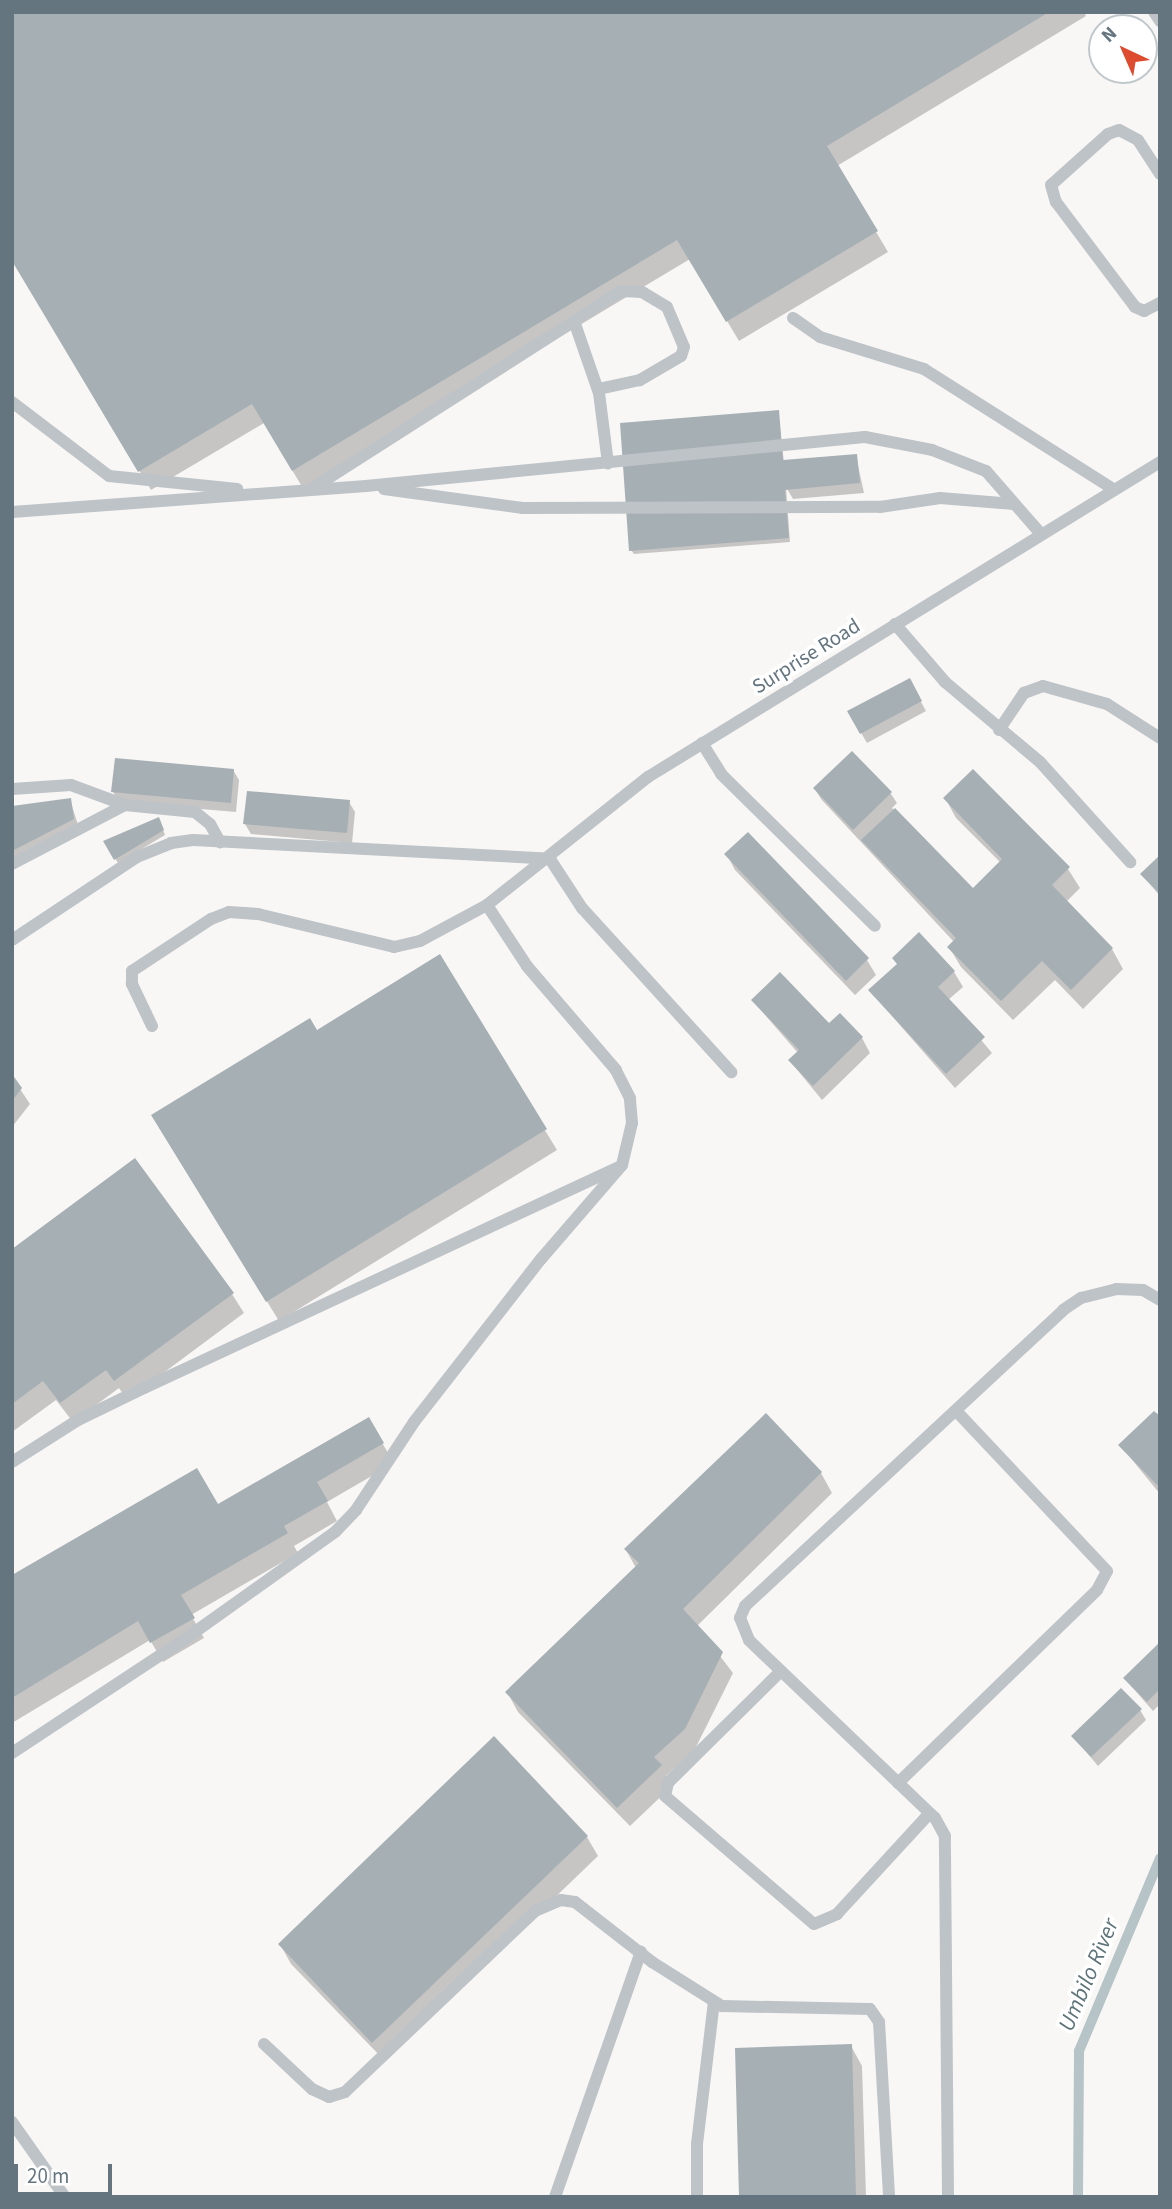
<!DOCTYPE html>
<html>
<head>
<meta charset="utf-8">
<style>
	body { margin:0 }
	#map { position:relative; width:1172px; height:2209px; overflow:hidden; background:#f8f7f5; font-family:"Source Sans 3",sans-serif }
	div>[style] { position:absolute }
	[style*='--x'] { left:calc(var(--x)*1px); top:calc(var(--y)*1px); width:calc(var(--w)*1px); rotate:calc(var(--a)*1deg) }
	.shadow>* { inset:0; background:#0003 }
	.stream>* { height:10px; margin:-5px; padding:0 5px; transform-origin:5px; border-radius:5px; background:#b6c4c7 }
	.building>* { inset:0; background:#a6afb4 }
	.lane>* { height:12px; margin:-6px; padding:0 6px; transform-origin:6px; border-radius:6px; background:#bec3c7 }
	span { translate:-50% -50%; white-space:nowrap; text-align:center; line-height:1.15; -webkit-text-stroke:7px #fff; paint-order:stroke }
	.street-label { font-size:21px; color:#64757f }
	.water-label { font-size:23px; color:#5e7479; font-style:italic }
	.frame { position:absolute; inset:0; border:14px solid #64757f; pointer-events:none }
	.north { position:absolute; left:1088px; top:14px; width:70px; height:70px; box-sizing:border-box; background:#fff; border:2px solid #c1c8cc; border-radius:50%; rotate:316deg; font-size:19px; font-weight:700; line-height:28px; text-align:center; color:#64757f }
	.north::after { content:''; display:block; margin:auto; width:24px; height:32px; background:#dd4c2f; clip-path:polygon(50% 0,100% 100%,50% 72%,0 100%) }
	.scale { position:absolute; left:14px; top:2164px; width:98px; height:32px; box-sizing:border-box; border:4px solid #64757f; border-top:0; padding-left:9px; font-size:21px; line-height:24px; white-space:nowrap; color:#64757f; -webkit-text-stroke:5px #fff; paint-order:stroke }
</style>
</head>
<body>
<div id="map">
	<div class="shadow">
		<div style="clip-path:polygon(12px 12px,1084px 12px,1086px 16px,837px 166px,888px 252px,739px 341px,690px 259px,304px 490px,264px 423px,151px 490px,12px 258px)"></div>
		<div style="clip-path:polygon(778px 412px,784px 462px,856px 456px,864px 493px,793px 499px,786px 487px,790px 542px,634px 554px,631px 550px)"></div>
		<div style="clip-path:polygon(909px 680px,926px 711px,867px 743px,849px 712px)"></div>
		<div style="clip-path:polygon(852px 753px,891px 794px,897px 803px,892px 808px,973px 890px,1001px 863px,956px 818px,945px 798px,1068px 869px,1080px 888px,1066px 902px,1112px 949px,1123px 969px,1083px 1009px,1055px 980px,1013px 1020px,961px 967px,949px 947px,954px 942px,821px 799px,815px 789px)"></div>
		<div style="clip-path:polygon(233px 770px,239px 780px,236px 812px,119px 802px,113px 792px)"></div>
		<div style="clip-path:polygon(70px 800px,81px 834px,12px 870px,12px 808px)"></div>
		<div style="clip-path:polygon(349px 802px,355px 812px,352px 843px,251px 834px,245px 824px)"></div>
		<div style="clip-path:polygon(161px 824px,165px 835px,118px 863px,105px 842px)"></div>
		<div style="clip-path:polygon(727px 855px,867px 960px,876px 975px,855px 995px,735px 870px)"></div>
		<div style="clip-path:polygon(1160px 858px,1160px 896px,1142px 875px)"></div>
		<div style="clip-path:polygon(919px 935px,954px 972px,963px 987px,948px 1000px,992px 1053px,955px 1088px,870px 991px,898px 965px)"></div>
		<div style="clip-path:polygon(439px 956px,557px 1150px,279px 1321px,165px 1135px,316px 1032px)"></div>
		<div style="clip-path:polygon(753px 1001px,862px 1038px,870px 1053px,822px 1100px,790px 1061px,798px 1053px)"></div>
		<div style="clip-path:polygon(12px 1077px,30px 1104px,12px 1127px)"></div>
		<div style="clip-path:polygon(12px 1251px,232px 1294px,244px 1313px,127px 1400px,119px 1388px,73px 1422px,56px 1400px,12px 1432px)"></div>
		<div style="clip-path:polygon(766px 1416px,821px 1473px,832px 1493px,697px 1626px,733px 1673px,695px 1749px,666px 1776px,672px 1786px,630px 1826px,518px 1712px,507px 1692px,636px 1568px,626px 1550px)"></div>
		<div style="clip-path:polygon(368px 1419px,394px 1463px,327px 1502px,337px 1521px,294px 1546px,298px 1553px,191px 1615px,204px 1638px,163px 1662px,150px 1640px,12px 1723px,12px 1577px,217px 1506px)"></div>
		<div style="clip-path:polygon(1160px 1419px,1160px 1494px,1120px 1445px)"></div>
		<div style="clip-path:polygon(1160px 1644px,1160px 1704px,1153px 1711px,1125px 1679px)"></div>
		<div style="clip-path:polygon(1140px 1710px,1146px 1720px,1098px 1766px,1073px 1736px)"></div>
		<div style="clip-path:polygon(587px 1837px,598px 1856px,385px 2061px,291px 1964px,280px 1944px)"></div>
		<div style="clip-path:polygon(851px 2046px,862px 2066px,866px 2197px,741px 2197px)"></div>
	</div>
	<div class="stream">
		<div style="--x:1078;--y:2197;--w:146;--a:-89.6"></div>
		<div style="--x:1079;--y:2051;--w:209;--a:-67.2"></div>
	</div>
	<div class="building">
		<div style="clip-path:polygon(12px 12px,1049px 12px,827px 146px,878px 231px,726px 322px,677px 240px,292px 471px,252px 404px,138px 472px,12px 261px)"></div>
		<div style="clip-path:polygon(779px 410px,783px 460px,857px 454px,860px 483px,785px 490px,789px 538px,629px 551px,620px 423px)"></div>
		<div style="clip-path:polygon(910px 678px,922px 701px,860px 734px,847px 711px)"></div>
		<div style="clip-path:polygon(852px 751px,892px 792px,853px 830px,813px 788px)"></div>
		<div style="clip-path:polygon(115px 758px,234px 769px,231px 803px,111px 792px)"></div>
		<div style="clip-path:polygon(973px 769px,1070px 867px,1052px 885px,1113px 948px,1071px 990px,1042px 961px,1001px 1001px,947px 947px,956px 938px,861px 840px,895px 808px,973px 888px,1002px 859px,943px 798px)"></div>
		<div style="clip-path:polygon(247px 791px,350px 800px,347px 833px,243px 824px)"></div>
		<div style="clip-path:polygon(71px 798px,74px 819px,12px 851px,12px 806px)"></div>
		<div style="clip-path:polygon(159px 817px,164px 830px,114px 860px,103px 841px)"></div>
		<div style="clip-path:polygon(748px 832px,869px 958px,846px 981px,724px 854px)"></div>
		<div style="clip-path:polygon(1160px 855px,1160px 894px,1140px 874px)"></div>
		<div style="clip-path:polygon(919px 932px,955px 971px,938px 987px,985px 1037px,946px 1074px,868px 990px,897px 964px,892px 958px)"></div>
		<div style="clip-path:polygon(440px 954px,547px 1129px,266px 1302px,151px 1115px,310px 1018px,317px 1030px)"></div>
		<div style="clip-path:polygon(780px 972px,829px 1023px,840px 1013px,863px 1037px,813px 1086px,788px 1060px,799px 1050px,751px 1000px)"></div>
		<div style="clip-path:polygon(12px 1074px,22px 1088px,12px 1101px)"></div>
		<div style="clip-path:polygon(135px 1158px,234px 1293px,114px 1381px,106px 1370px,60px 1403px,43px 1381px,12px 1404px,12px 1249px)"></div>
		<div style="clip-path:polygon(1154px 1411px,1160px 1416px,1160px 1488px,1118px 1445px)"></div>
		<div style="clip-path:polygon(766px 1413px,822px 1472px,683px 1609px,723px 1652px,685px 1729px,654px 1757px,662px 1765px,617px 1808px,505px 1692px,639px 1563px,624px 1549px)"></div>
		<div style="clip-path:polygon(369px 1417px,384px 1443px,317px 1482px,328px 1501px,284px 1526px,288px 1533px,181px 1595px,195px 1618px,150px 1643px,138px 1621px,12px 1698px,12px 1575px,197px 1468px,218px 1504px)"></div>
		<div style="clip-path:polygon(1160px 1642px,1160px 1689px,1147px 1702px,1123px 1678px)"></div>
		<div style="clip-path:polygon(1121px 1688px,1142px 1709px,1091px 1757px,1071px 1736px)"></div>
		<div style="clip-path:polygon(494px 1736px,588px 1836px,372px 2043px,278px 1944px)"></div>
		<div style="clip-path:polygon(852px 2044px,856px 2197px,739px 2197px,735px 2048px)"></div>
	</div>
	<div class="lane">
		<div style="--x:1154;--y:12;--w:11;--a:56"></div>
		<div style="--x:1160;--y:174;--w:40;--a:-122.9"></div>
		<div style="--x:1138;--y:140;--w:21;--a:-152"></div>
		<div style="--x:1119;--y:130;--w:12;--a:160"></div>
		<div style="--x:1108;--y:134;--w:76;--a:138.2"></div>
		<div style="--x:1051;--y:185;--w:18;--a:74"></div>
		<div style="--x:1056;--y:202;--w:131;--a:53"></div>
		<div style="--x:1135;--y:307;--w:10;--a:24"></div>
		<div style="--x:1144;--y:311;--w:18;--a:-27"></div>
		<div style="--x:793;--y:318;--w:33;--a:35"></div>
		<div style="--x:820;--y:337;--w:109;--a:17.1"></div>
		<div style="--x:924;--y:369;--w:224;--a:32.4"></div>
		<div style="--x:574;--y:321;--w:76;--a:70.9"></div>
		<div style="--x:599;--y:393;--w:71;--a:82.7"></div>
		<div style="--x:12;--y:402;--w:122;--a:37.3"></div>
		<div style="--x:109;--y:476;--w:129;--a:5.8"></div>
		<div style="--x:313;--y:488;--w:343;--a:-32.6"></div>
		<div style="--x:602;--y:303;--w:22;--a:-32"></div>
		<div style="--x:621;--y:291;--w:21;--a:3"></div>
		<div style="--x:642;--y:292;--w:29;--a:31"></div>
		<div style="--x:667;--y:307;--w:43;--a:67"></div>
		<div style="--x:684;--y:347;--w:9;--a:108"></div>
		<div style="--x:681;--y:356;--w:48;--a:149.7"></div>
		<div style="--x:640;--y:380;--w:43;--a:167.9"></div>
		<div style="--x:384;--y:489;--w:140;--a:7.8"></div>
		<div style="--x:523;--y:508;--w:357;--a:-0.2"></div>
		<div style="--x:880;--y:507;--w:61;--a:-8.5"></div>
		<div style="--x:940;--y:498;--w:74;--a:4.6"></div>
		<div style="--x:12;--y:512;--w:355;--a:-4.2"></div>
		<div style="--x:366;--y:486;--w:501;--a:-5.61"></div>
		<div style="--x:865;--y:437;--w:68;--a:11"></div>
		<div style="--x:932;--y:450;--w:58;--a:21.3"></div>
		<div style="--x:986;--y:471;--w:82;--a:48.9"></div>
		<div style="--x:895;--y:624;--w:77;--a:49.2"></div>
		<div style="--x:945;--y:682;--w:124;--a:40.1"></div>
		<div style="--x:1040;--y:762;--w:135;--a:48"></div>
		<div style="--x:999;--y:730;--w:45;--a:-56"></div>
		<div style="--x:1024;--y:693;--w:20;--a:-20"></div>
		<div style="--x:1043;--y:686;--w:66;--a:15.7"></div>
		<div style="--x:1107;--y:704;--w:63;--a:32.7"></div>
		<div style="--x:702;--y:743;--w:36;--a:58"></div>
		<div style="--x:721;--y:774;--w:216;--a:44.6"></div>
		<div style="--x:12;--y:789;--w:59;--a:-3.9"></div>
		<div style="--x:71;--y:785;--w:58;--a:20.3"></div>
		<div style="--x:125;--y:805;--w:70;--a:5.7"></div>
		<div style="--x:195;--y:812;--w:19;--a:39"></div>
		<div style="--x:210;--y:824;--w:21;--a:61"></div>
		<div style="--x:12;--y:864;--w:127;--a:-27.6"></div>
		<div style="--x:12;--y:940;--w:150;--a:-33.6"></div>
		<div style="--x:137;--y:857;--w:37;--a:-22"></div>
		<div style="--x:171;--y:843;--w:22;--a:-8"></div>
		<div style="--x:193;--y:840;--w:358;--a:3"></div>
		<div style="--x:550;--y:859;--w:59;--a:56.9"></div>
		<div style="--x:582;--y:908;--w:222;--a:47.7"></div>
		<div style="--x:152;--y:1026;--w:47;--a:-115.5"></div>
		<div style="--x:132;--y:984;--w:13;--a:-90"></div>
		<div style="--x:132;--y:971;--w:95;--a:-33.4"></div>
		<div style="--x:211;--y:919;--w:19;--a:-21"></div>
		<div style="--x:229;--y:912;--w:29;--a:4"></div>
		<div style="--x:258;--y:914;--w:140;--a:13.6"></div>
		<div style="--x:394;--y:947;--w:27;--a:-13"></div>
		<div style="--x:420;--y:941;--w:76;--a:-28.2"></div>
		<div style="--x:487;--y:905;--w:206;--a:-38.5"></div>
		<div style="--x:648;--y:777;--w:601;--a:-31.6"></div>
		<div style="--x:12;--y:1462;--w:78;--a:-32.5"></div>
		<div style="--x:78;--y:1420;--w:73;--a:-25.9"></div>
		<div style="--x:144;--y:1388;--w:524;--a:-24.95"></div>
		<div style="--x:781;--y:1671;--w:159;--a:135.3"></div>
		<div style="--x:668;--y:1783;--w:13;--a:103"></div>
		<div style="--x:665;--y:1796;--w:196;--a:40.7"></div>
		<div style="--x:814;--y:1924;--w:25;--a:-23"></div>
		<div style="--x:837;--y:1914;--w:136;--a:-47.4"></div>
		<div style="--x:12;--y:1753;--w:207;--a:-33.4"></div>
		<div style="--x:185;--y:1639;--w:184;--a:-35.5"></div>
		<div style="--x:335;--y:1532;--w:30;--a:-46"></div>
		<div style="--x:356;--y:1510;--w:105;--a:-56.6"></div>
		<div style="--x:414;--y:1422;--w:207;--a:-52.1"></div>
		<div style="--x:541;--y:1259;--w:124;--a:-49.2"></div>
		<div style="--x:622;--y:1165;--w:43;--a:-76.6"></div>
		<div style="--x:632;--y:1123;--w:25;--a:-95"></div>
		<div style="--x:630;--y:1098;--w:31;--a:-117"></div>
		<div style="--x:616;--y:1070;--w:137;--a:-130.6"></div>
		<div style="--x:527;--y:966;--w:73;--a:-123.3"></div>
		<div style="--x:898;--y:1783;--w:277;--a:-44.1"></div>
		<div style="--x:1097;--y:1590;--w:21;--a:-62"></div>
		<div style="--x:1107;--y:1571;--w:219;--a:-133.3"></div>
		<div style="--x:264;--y:2044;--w:66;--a:43.2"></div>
		<div style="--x:312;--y:2089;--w:19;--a:25"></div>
		<div style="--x:329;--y:2097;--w:17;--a:-17"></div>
		<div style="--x:345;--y:2092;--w:262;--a:-43.6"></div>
		<div style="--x:535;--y:1911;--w:28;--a:-23"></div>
		<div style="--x:561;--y:1900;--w:14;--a:8"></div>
		<div style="--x:575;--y:1902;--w:98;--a:37.9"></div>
		<div style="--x:652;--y:1962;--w:83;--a:32.2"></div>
		<div style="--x:722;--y:2006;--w:148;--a:1.2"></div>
		<div style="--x:870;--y:2009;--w:16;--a:55"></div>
		<div style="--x:879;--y:2022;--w:175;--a:86.7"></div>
		<div style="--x:12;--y:2122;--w:92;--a:54.8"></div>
		<div style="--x:555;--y:2197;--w:260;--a:-70.7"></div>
		<div style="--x:697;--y:2197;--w:53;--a:-90"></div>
		<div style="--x:697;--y:2144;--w:143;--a:-83.2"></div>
		<div style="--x:948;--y:2197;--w:361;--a:-90.5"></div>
		<div style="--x:945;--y:1836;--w:21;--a:-119"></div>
		<div style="--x:935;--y:1818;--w:257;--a:-136.3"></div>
		<div style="--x:749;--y:1640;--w:24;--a:-112"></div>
		<div style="--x:740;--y:1618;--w:13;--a:-67"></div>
		<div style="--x:745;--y:1606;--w:434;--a:-42.9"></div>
		<div style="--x:1063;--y:1310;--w:22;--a:-34"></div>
		<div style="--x:1081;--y:1298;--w:36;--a:-14"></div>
		<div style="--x:1116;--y:1289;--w:27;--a:2"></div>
		<div style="--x:1143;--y:1290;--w:20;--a:30"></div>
	</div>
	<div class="street-label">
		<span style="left:806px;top:656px;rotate:-32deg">Surprise Road</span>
	</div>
	<div class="water-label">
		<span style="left:1089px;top:1975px;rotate:-67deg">Umbilo River</span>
	</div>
	<div class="frame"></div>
	<div class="north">N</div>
	<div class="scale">20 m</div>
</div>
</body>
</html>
